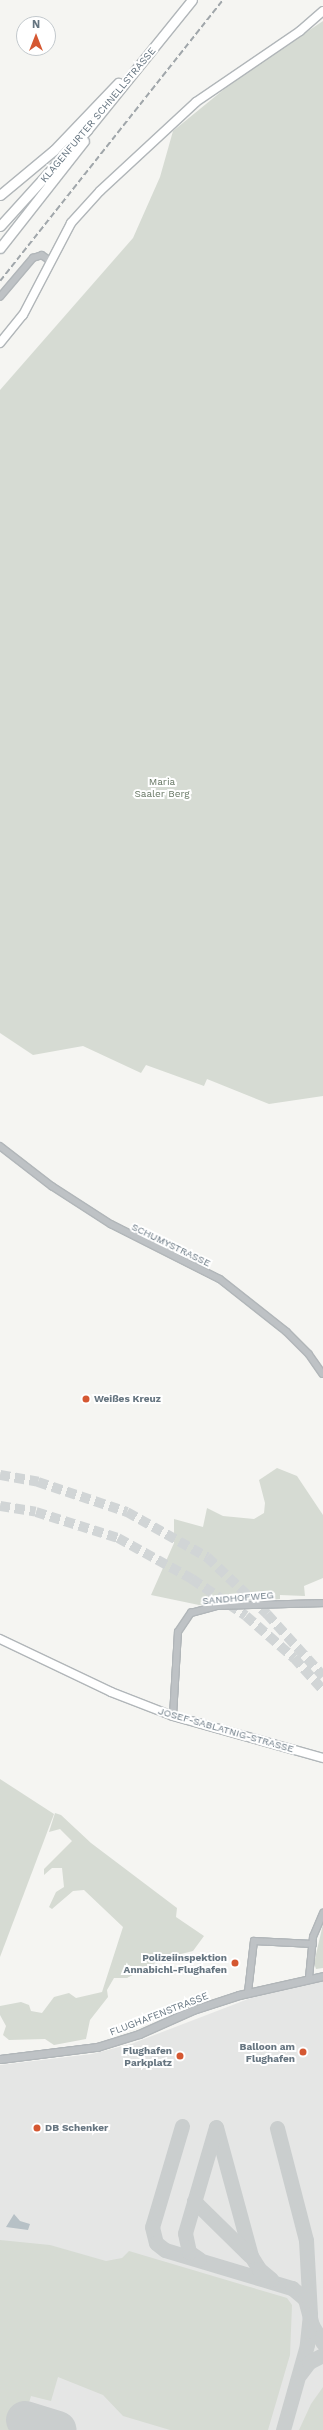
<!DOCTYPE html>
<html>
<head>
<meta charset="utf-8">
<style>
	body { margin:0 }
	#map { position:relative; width:323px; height:2430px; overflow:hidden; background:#f5f5f2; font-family:"Work Sans",sans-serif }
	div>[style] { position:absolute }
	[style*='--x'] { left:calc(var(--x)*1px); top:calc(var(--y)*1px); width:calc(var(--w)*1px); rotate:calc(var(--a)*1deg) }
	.built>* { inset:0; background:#e5e6e5 }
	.green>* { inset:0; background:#d6dbd3 }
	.water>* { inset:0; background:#b7c1c6 }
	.taxiway>* { height:15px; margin:-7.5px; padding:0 7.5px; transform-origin:7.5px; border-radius:7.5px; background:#cacece }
	.runway>* { height:38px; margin:-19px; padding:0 19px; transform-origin:19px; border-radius:19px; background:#cacece }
	.motorway-tunnel>* { height:10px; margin-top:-5px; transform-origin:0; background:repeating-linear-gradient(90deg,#d1d5d6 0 10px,transparent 0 15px) }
	.roads { filter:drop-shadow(1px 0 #b1b6b9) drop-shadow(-1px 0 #b1b6b9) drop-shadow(0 1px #b1b6b9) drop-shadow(0 -1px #b1b6b9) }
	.minor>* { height:5.5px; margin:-2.75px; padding:0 2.75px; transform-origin:2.75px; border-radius:2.75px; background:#bec2c5 }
	.tertiary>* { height:7px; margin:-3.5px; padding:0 3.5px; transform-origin:3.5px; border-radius:3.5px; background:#bec2c5 }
	.secondary>* { height:8px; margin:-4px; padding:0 4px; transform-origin:4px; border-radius:4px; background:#fff }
	.trunk>* { height:9px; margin:-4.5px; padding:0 4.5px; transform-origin:4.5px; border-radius:4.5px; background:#fff }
	.rail>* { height:1.5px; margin-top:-0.75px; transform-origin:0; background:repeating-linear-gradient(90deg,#a0a6aa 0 6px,transparent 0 9px) }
	.dots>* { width:11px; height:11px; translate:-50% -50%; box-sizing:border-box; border:2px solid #fff; border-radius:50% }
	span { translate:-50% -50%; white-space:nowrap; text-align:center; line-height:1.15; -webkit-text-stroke:4px #fff; paint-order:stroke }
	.street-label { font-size:10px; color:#667580 }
	.park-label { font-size:10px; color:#687865 }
	.poi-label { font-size:10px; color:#667580; font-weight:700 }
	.left { translate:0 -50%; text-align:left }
	.right { translate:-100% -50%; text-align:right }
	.north { position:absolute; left:16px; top:16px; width:40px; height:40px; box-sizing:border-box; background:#fff; border:1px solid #c2c8cc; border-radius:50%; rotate:0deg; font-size:11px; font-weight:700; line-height:16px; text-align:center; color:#667580 }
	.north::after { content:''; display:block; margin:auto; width:14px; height:18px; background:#d55832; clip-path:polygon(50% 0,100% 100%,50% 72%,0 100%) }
</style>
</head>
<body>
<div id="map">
	<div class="built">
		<div style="clip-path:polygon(323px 1980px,323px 2430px,0 2430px,0 2065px,92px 2054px,131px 2044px,256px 1996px)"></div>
	</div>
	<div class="green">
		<div style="clip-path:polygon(323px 21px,323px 1096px,269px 1104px,207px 1079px,204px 1086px,146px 1065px,141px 1073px,83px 1046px,33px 1055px,0 1033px,0 390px,133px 238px,160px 177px,173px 131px,239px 77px)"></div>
		<div style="clip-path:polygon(277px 1468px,297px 1476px,323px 1515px,323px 1578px,304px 1586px,305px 1596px,280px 1595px,280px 1599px,199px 1605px,151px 1595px,174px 1543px,174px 1519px,203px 1527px,207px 1508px,223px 1516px,254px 1519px,264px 1513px,265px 1503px,259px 1480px)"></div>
		<div style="clip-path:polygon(0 1779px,54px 1814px,0 1957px)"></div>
		<div style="clip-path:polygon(55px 1813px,61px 1815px,91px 1843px,177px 1908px,176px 1917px,204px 1936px,193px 1951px,165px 1958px,127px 1978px,114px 1978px,107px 1990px,108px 1997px,90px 2020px,86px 2039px,54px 2045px,45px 2039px,9px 2040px,3px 2035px,6px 2026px,0 2015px,0 2006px,21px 2002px,29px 2005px,31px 2011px,42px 2013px,54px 1997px,69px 1993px,76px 1998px,102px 1992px,123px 1927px,84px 1890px,73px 1891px,52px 1909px,49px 1907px,56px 1892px,64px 1887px,62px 1868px,52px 1868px,44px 1875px,44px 1869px,72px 1841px,60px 1829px,49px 1832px)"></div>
		<div style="clip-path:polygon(323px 1924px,323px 1968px,316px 1969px,314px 1963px)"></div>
		<div style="clip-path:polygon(0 2240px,50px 2245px,106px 2261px,122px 2258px,129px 2251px,287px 2298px,292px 2305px,290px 2355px,268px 2430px,170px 2430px,123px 2416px,103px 2395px,58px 2377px,51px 2401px,31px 2396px,21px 2430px,0 2430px)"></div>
		<div style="clip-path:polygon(323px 2387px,323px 2430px,299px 2430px,311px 2404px)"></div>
	</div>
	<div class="water">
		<div style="clip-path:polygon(14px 2214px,20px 2221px,30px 2224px,28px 2230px,6px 2227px)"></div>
	</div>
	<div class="taxiway">
		<div style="--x:182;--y:2126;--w:105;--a:106.5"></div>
		<div style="--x:152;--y:2227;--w:16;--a:76"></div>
		<div style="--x:156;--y:2243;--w:11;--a:38"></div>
		<div style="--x:165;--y:2250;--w:133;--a:16.7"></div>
		<div style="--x:292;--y:2288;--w:17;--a:40"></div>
		<div style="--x:305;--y:2299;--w:27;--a:75"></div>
		<div style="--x:312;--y:2325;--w:21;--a:59"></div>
		<div style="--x:216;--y:2127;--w:134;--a:74.8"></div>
		<div style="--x:251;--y:2256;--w:15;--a:58"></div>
		<div style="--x:259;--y:2269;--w:16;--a:40"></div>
		<div style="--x:277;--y:2128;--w:116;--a:75.5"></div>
		<div style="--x:306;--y:2240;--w:74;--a:86.9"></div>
		<div style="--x:310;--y:2314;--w:31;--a:96"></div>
		<div style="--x:307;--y:2345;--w:88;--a:105.8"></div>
		<div style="--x:194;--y:2201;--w:78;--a:44.5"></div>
		<div style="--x:199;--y:2259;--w:12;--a:-145"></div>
		<div style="--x:189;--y:2252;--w:19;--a:-102"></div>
		<div style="--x:185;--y:2233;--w:110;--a:-73.7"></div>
		<div style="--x:300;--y:2374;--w:15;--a:-53"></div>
		<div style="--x:309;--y:2362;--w:16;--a:-27"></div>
	</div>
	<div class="runway">
		<div style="--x:25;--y:2420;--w:34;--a:17"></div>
	</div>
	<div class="motorway-tunnel">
		<div style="--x:0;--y:1475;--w:39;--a:10"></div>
		<div style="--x:38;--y:1482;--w:94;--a:18.6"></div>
		<div style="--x:127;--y:1512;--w:92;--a:29.4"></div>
		<div style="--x:207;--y:1557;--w:83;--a:43.5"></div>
		<div style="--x:267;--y:1614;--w:84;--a:47.9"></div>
		<div style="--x:0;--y:1506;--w:36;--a:9"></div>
		<div style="--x:36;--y:1512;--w:86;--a:17.6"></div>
		<div style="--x:118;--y:1538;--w:85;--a:29"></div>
		<div style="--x:192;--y:1579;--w:65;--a:34.4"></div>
		<div style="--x:246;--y:1616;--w:64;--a:41.2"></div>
		<div style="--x:294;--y:1658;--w:43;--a:47.8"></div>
	</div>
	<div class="roads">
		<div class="minor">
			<div style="--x:0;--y:297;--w:51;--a:-49.8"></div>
			<div style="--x:33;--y:258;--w:9;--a:-18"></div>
			<div style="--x:42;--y:255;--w:11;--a:34"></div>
			<div style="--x:0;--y:1146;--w:66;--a:37.6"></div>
			<div style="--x:52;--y:1186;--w:70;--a:32.8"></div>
			<div style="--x:111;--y:1224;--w:122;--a:26.8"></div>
			<div style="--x:220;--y:1279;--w:85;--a:38.3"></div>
			<div style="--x:287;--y:1332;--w:31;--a:45"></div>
			<div style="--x:309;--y:1354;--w:24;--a:55"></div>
			<div style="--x:173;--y:1716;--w:84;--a:-86.6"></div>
			<div style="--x:178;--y:1632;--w:23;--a:-56"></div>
			<div style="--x:191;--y:1613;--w:28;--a:-15"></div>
			<div style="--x:218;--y:1606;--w:105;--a:-1.6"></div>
			<div style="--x:309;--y:1978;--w:41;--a:-84.4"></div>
			<div style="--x:313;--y:1937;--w:26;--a:-67"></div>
			<div style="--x:248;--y:1992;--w:51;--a:-83.3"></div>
			<div style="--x:254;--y:1941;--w:59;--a:2.9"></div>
		</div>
		<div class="tertiary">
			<div style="--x:0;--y:2059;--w:98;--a:-7.1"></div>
			<div style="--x:97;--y:2047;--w:44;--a:-17.2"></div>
			<div style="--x:139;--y:2034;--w:59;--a:-24"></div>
			<div style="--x:193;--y:2010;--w:48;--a:-18.1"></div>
			<div style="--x:239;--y:1995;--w:86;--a:-12.7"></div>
		</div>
		<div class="secondary">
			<div style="--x:0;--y:343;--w:36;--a:-51"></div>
			<div style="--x:23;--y:315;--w:104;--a:-62.4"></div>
			<div style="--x:71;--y:223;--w:43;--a:-47.8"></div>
			<div style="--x:100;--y:191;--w:131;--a:-42.8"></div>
			<div style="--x:196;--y:102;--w:126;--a:-34.3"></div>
			<div style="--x:300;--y:31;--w:30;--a:-41"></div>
			<div style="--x:0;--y:1639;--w:123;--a:25.5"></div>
			<div style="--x:111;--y:1692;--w:66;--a:21.2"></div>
			<div style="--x:173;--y:1716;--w:156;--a:15.6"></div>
		</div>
		<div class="trunk">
			<div style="--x:0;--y:195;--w:70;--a:-39.8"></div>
			<div style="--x:54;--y:150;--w:93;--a:-46.3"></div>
			<div style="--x:0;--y:226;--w:130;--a:-47.8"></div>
			<div style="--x:87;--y:130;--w:167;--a:-51.1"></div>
			<div style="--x:0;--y:248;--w:136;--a:-51.9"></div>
		</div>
	</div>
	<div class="rail">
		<div style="--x:0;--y:281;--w:359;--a:-51.6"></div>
	</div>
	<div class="dots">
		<div style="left:86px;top:1399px;background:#d55832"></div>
		<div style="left:235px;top:1963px;background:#d55832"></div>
		<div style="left:303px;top:2052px;background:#d55832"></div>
		<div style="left:180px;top:2056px;background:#d55832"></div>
		<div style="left:37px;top:2128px;background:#d55832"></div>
	</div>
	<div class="street-label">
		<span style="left:98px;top:115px;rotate:-50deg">KLAGENFURTER SCHNELLSTRASSE</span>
		<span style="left:171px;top:1245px;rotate:26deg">SCHUMYSTRASSE</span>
		<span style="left:238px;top:1598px;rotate:-5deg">SANDHOFWEG</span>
		<span style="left:226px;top:1730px;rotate:16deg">JOSEF-SABLATNIG-STRASSE</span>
		<span style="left:159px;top:2014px;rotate:-21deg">FLUGHAFENSTRASSE</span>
	</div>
	<div class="park-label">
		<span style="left:162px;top:787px">Maria<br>Saaler Berg</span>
	</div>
	<div class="poi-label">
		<span class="left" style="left:94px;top:1399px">Weißes Kreuz</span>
		<span class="right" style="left:227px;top:1963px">Polizeiinspektion<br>Annabichl-Flughafen</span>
		<span class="right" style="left:295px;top:2052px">Balloon am<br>Flughafen</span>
		<span class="right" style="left:172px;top:2056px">Flughafen<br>Parkplatz</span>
		<span class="left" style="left:45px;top:2128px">DB Schenker</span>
	</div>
	<div class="north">N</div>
</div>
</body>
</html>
